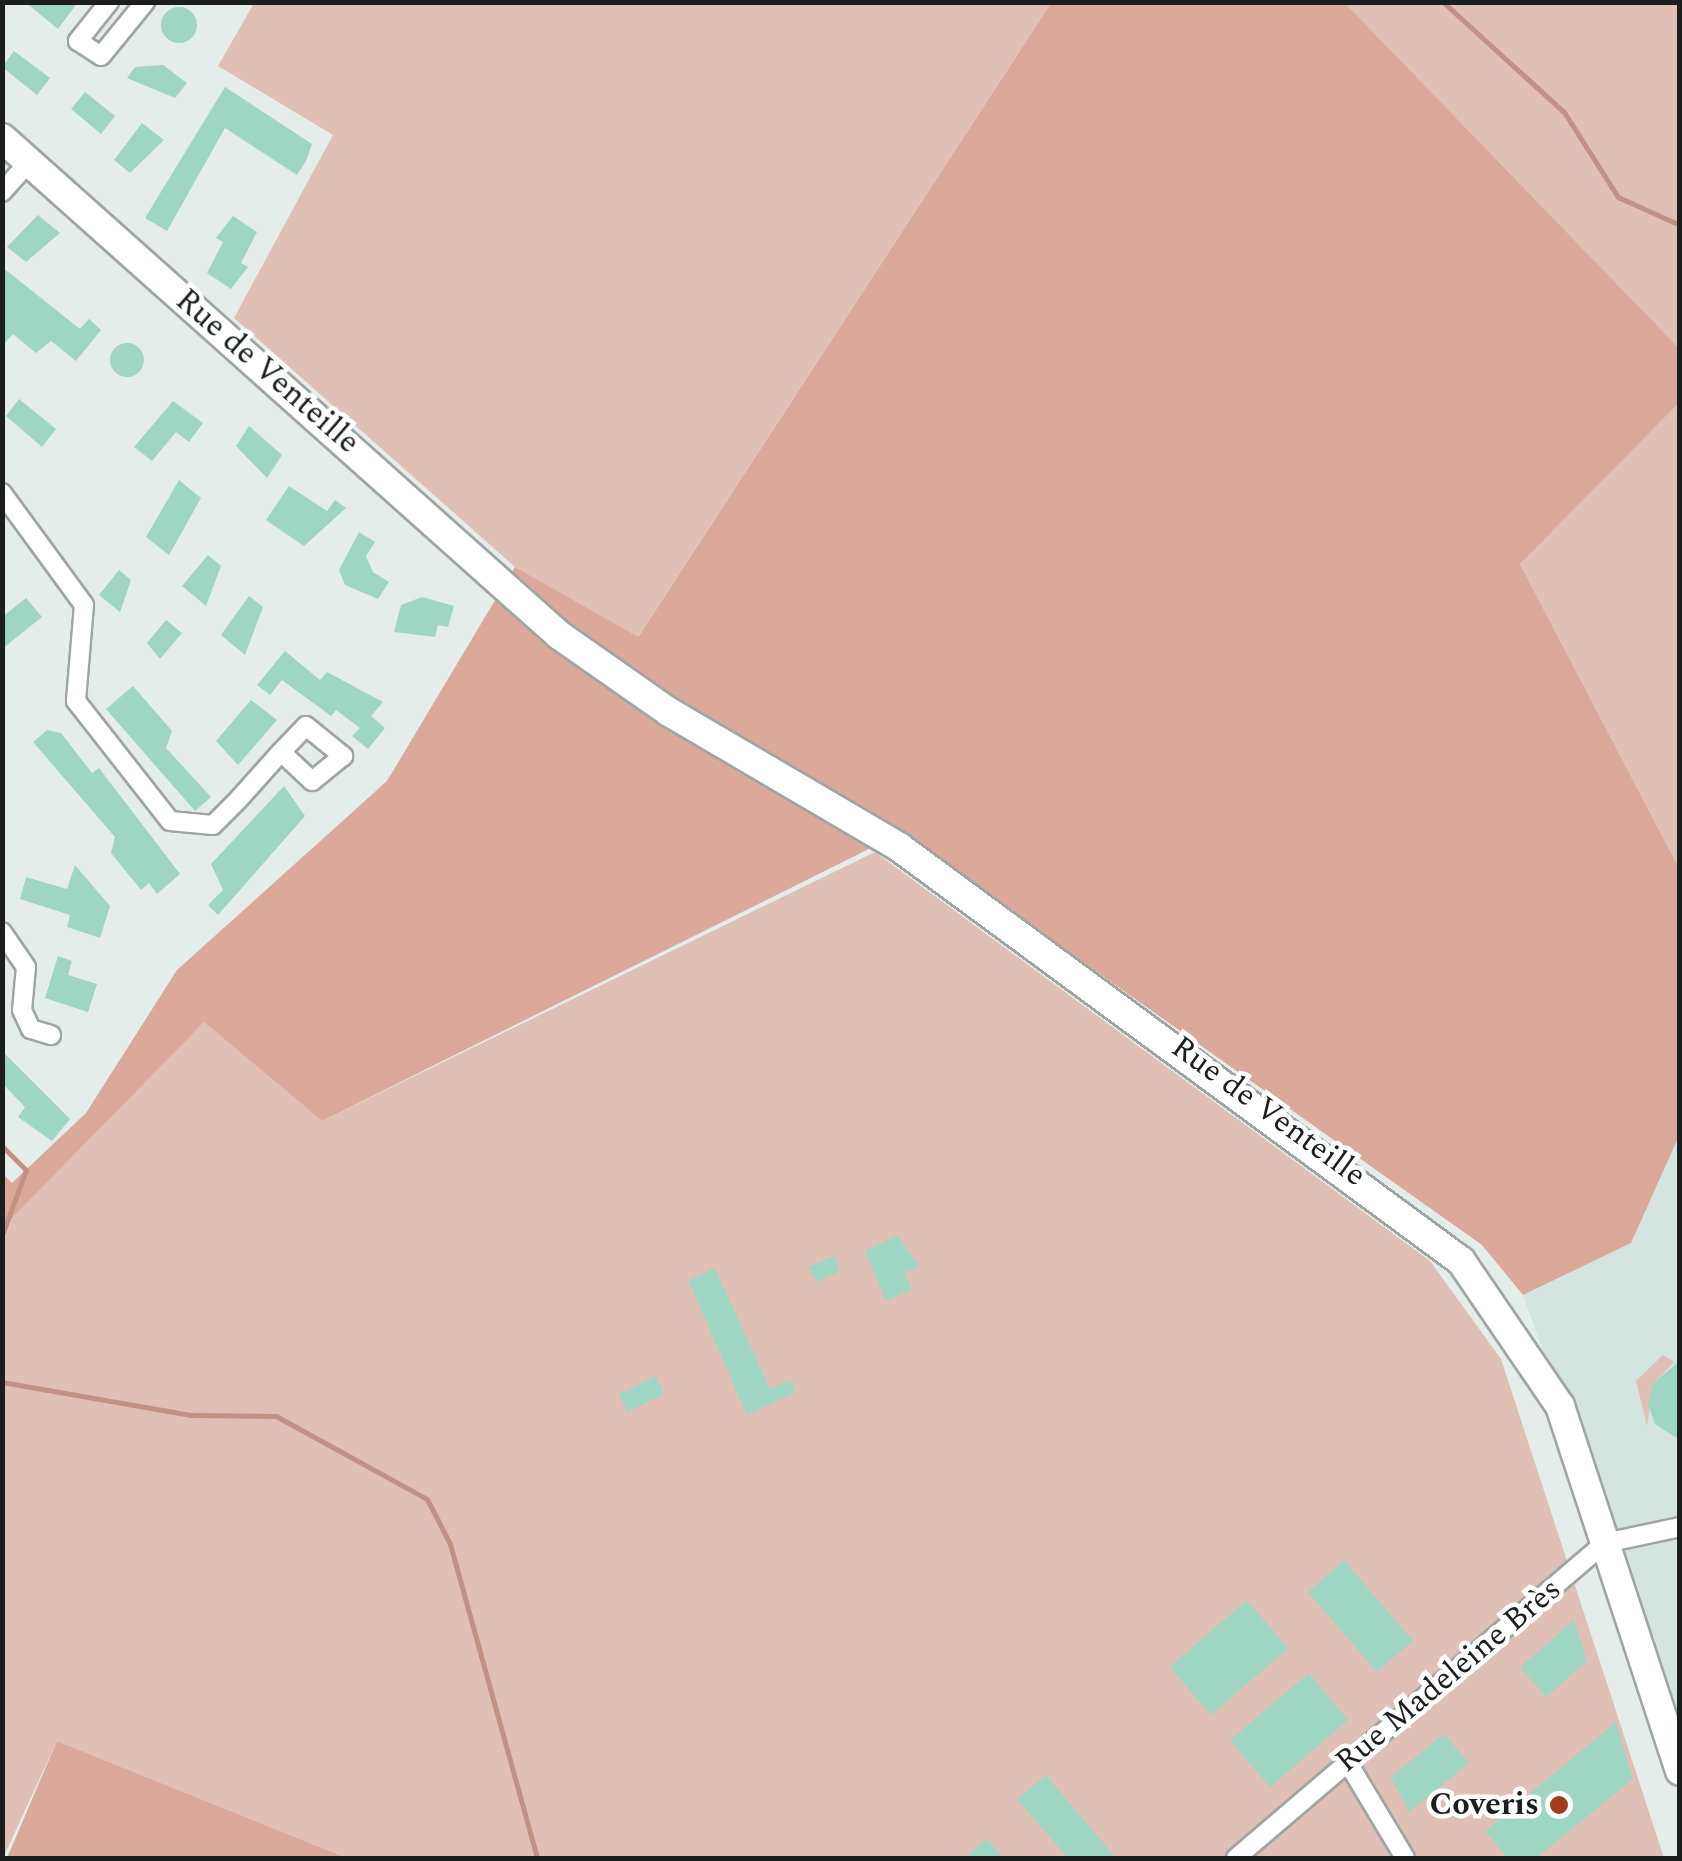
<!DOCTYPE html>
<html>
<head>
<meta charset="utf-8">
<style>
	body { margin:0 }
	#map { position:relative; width:1682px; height:1861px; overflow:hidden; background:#e5edea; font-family:Spectral,serif }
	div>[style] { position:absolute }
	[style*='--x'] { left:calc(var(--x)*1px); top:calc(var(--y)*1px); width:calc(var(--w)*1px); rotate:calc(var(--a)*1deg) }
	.built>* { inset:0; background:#d4e4de }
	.green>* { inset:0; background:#e0bfb4 }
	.forest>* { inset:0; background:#daa99a }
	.stream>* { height:5px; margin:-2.5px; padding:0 2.5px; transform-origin:2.5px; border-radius:2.5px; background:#c19283 }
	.building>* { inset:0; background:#9fd5c3 }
	.round { border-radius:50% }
	.roads { filter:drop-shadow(2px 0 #9ea5a3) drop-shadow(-2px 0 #9ea5a3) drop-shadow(0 2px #9ea5a3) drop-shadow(0 -2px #9ea5a3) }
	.street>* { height:18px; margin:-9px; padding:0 9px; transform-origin:9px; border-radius:9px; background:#fff }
	.secondary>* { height:28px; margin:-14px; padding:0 14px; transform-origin:14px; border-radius:14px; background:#fff }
	.dots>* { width:28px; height:28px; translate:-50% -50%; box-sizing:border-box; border:5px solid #fff; border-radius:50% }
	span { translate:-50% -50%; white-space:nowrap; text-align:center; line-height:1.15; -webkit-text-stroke:9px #fff; paint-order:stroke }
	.street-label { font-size:32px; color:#1b1e1d }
	.poi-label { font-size:32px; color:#1b1e1d; font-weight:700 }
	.right { translate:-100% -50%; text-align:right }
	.frame { position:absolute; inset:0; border:5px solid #1b1e1d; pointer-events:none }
</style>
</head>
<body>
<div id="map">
	<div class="built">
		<div style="clip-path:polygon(1679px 1136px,1679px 1727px,1523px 1295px,1631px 1243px)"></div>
	</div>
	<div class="green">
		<div style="clip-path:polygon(254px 3px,1051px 3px,637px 638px,515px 567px,234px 318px,333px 135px,218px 66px)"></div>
		<div style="clip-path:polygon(1345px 3px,1679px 3px,1679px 348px)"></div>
		<div style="clip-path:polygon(1679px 403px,1679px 868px,1520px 564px)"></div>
		<div style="clip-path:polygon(875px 852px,1430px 1261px,1501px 1359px,1664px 1858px,347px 1858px,57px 1741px,3px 1858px,2px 1227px,22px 1202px,204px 1022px,322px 1121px)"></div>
		<div style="clip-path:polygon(1663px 1355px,1674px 1362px,1653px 1384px,1647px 1426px,1636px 1381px)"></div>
	</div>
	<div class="forest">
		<div style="clip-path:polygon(1051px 3px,1345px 3px,1679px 348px,1679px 403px,1520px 564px,1679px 868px,1679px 1136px,1631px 1243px,1523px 1295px,1482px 1245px,901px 833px,322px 1121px,204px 1022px,3px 1227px,3px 1174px,12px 1183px,86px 1113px,177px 970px,387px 781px,515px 567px,638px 637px)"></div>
		<div style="clip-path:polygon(57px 1741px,347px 1858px,7px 1858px)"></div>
	</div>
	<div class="stream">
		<div style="--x:1443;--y:2;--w:164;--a:42.3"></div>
		<div style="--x:1564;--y:112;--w:101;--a:57.6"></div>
		<div style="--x:1618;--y:197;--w:68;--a:24.3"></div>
		<div style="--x:2;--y:1146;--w:34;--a:45"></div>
		<div style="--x:26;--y:1170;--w:69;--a:110.3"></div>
		<div style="--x:2;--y:1382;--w:193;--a:9.9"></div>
		<div style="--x:192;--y:1415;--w:84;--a:0.7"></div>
		<div style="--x:276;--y:1416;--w:172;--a:28.8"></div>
		<div style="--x:427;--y:1499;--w:51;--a:62.9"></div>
		<div style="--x:450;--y:1544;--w:326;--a:74.5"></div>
	</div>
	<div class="building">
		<div style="clip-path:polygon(25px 2px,78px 2px,58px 29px)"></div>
		<div class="round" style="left:161px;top:7px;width:36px;height:36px"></div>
		<div style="clip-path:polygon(14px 51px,50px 78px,37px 95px,2px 67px)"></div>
		<div style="clip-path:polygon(163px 65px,187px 83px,175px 98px,127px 78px,135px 67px)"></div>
		<div style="clip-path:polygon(225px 87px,312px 144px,306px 161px,297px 175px,225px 128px,167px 231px,145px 218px)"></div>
		<div style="clip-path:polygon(85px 92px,115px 116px,101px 134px,71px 109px)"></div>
		<div style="clip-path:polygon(142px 123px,164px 140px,130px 173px,114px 160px)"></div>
		<div style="clip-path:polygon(38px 215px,60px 233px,26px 262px,7px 247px)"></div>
		<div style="clip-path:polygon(233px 216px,257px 232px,241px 263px,248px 267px,231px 289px,207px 273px,223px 242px,216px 238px)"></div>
		<div style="clip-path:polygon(2px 267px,80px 329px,89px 319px,101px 330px,76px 361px,51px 341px,36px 353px,13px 334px,2px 346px)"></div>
		<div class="round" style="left:110px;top:343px;width:34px;height:34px"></div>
		<div style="clip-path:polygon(19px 399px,56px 429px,42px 447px,6px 416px)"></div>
		<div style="clip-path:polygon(173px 401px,203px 423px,189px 442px,176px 432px,152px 461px,134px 447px)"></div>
		<div style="clip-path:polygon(249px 426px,282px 455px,267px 478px,236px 446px)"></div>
		<div style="clip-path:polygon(179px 480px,201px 498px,169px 555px,146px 537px)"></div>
		<div style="clip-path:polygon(289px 486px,327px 511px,335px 500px,346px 508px,304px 546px,266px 520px)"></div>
		<div style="clip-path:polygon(359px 532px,375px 542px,366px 556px,373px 572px,389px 582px,378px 599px,345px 585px,339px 570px)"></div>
		<div style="clip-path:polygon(208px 555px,221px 566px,206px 606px,182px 586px)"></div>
		<div style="clip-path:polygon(119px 570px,131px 580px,120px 612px,99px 595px)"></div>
		<div style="clip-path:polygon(249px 596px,263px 607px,245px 655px,221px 635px)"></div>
		<div style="clip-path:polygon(422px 597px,454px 606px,448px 627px,438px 625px,435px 637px,394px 632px,401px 605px)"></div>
		<div style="clip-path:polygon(26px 598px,42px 617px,2px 649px,2px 617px)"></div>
		<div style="clip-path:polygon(166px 620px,182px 633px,160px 659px,147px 643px)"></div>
		<div style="clip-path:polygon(285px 651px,320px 680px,327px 672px,383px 702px,371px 716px,385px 728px,368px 749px,352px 736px,360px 728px,336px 710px,331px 716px,282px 680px,270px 695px,257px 685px)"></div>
		<div style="clip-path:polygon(133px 686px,172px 731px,166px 748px,211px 797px,195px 811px,106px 709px)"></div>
		<div style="clip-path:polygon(251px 700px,277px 720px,238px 765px,216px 741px)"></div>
		<div style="clip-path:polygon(47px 730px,61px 733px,92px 773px,99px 768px,180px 874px,157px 894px,149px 883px,141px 890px,111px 853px,115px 837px,33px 742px)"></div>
		<div style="clip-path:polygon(284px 786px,305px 816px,218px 915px,208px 905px,223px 890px,211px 864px)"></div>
		<div style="clip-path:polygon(75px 865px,110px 906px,100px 938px,67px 927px,70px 915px,20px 899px,26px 877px,67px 889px)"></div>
		<div style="clip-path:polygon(58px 956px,72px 961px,68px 975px,97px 984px,88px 1012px,45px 998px)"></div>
		<div style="clip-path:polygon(2px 1051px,70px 1119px,52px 1141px,18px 1117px,25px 1107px,2px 1083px)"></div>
		<div style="clip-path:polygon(897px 1235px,919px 1266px,904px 1273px,912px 1289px,886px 1301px,865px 1251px)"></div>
		<div style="clip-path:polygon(834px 1256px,840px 1271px,817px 1282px,808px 1267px)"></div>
		<div style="clip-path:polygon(715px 1268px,770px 1389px,790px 1380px,796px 1392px,747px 1415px,688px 1280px)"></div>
		<div style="clip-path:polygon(1680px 1361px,1680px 1440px,1655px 1424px,1648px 1404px,1653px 1383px)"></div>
		<div style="clip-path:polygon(656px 1376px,664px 1394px,627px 1412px,619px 1394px)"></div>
		<div style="clip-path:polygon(1344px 1560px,1413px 1641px,1377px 1672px,1308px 1592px)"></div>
		<div style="clip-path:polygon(1247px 1600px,1288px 1648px,1211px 1715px,1170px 1667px)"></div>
		<div style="clip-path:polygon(1574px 1620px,1587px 1661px,1546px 1697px,1520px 1667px)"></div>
		<div style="clip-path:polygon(1309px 1673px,1348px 1720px,1270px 1787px,1230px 1740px)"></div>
		<div style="clip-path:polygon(1616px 1722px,1633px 1779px,1536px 1858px,1508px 1858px,1485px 1831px)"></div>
		<div style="clip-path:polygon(1444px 1734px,1469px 1763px,1409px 1812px,1391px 1777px)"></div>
		<div style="clip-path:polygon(1046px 1775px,1116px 1858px,1068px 1858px,1017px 1799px)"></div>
		<div style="clip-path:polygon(987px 1839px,1003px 1858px,964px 1858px)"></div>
	</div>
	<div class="roads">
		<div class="street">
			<div style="--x:109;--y:2;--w:50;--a:128.5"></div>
			<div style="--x:78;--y:41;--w:27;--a:33"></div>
			<div style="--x:101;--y:56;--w:70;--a:-50.8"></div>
			<div style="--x:2;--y:192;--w:40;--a:-48"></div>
			<div style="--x:2;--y:493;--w:139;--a:53.8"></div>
			<div style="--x:84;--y:605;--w:96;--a:94.8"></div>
			<div style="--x:76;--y:701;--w:152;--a:51.9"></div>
			<div style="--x:170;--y:821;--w:43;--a:5.3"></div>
			<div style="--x:213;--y:825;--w:35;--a:-45"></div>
			<div style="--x:238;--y:800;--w:64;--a:-48.1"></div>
			<div style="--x:281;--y:752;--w:36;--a:-46"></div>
			<div style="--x:306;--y:726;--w:48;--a:39"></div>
			<div style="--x:343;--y:756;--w:40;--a:141"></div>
			<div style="--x:312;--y:781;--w:42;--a:-136.9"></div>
			<div style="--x:2;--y:932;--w:42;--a:55.6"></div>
			<div style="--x:26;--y:967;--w:43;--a:95.3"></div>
			<div style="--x:22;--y:1010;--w:21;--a:65"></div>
			<div style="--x:31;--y:1029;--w:21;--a:17"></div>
			<div style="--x:1348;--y:1763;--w:111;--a:59"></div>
			<div style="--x:1236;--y:1858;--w:485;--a:-40.5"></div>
			<div style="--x:1605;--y:1543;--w:77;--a:-12"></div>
		</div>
		<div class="secondary">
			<div style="--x:2;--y:138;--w:746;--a:41.74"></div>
			<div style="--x:559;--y:635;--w:134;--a:35"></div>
			<div style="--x:669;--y:712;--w:267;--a:30.4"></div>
			<div style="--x:899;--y:847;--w:698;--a:36.38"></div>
			<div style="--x:1461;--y:1261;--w:176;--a:55.7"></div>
			<div style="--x:1560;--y:1406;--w:384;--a:71.8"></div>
		</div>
	</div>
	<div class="dots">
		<div style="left:1559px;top:1805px;background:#a33c18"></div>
	</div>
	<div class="street-label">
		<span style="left:267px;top:372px;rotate:41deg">Rue de Venteille</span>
		<span style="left:1268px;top:1112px;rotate:36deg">Rue de Venteille</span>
		<span style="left:1449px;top:1676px;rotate:-40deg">Rue Madeleine Brès</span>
	</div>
	<div class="poi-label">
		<span class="right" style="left:1539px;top:1805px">Coveris</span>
	</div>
	<div class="frame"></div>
</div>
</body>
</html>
